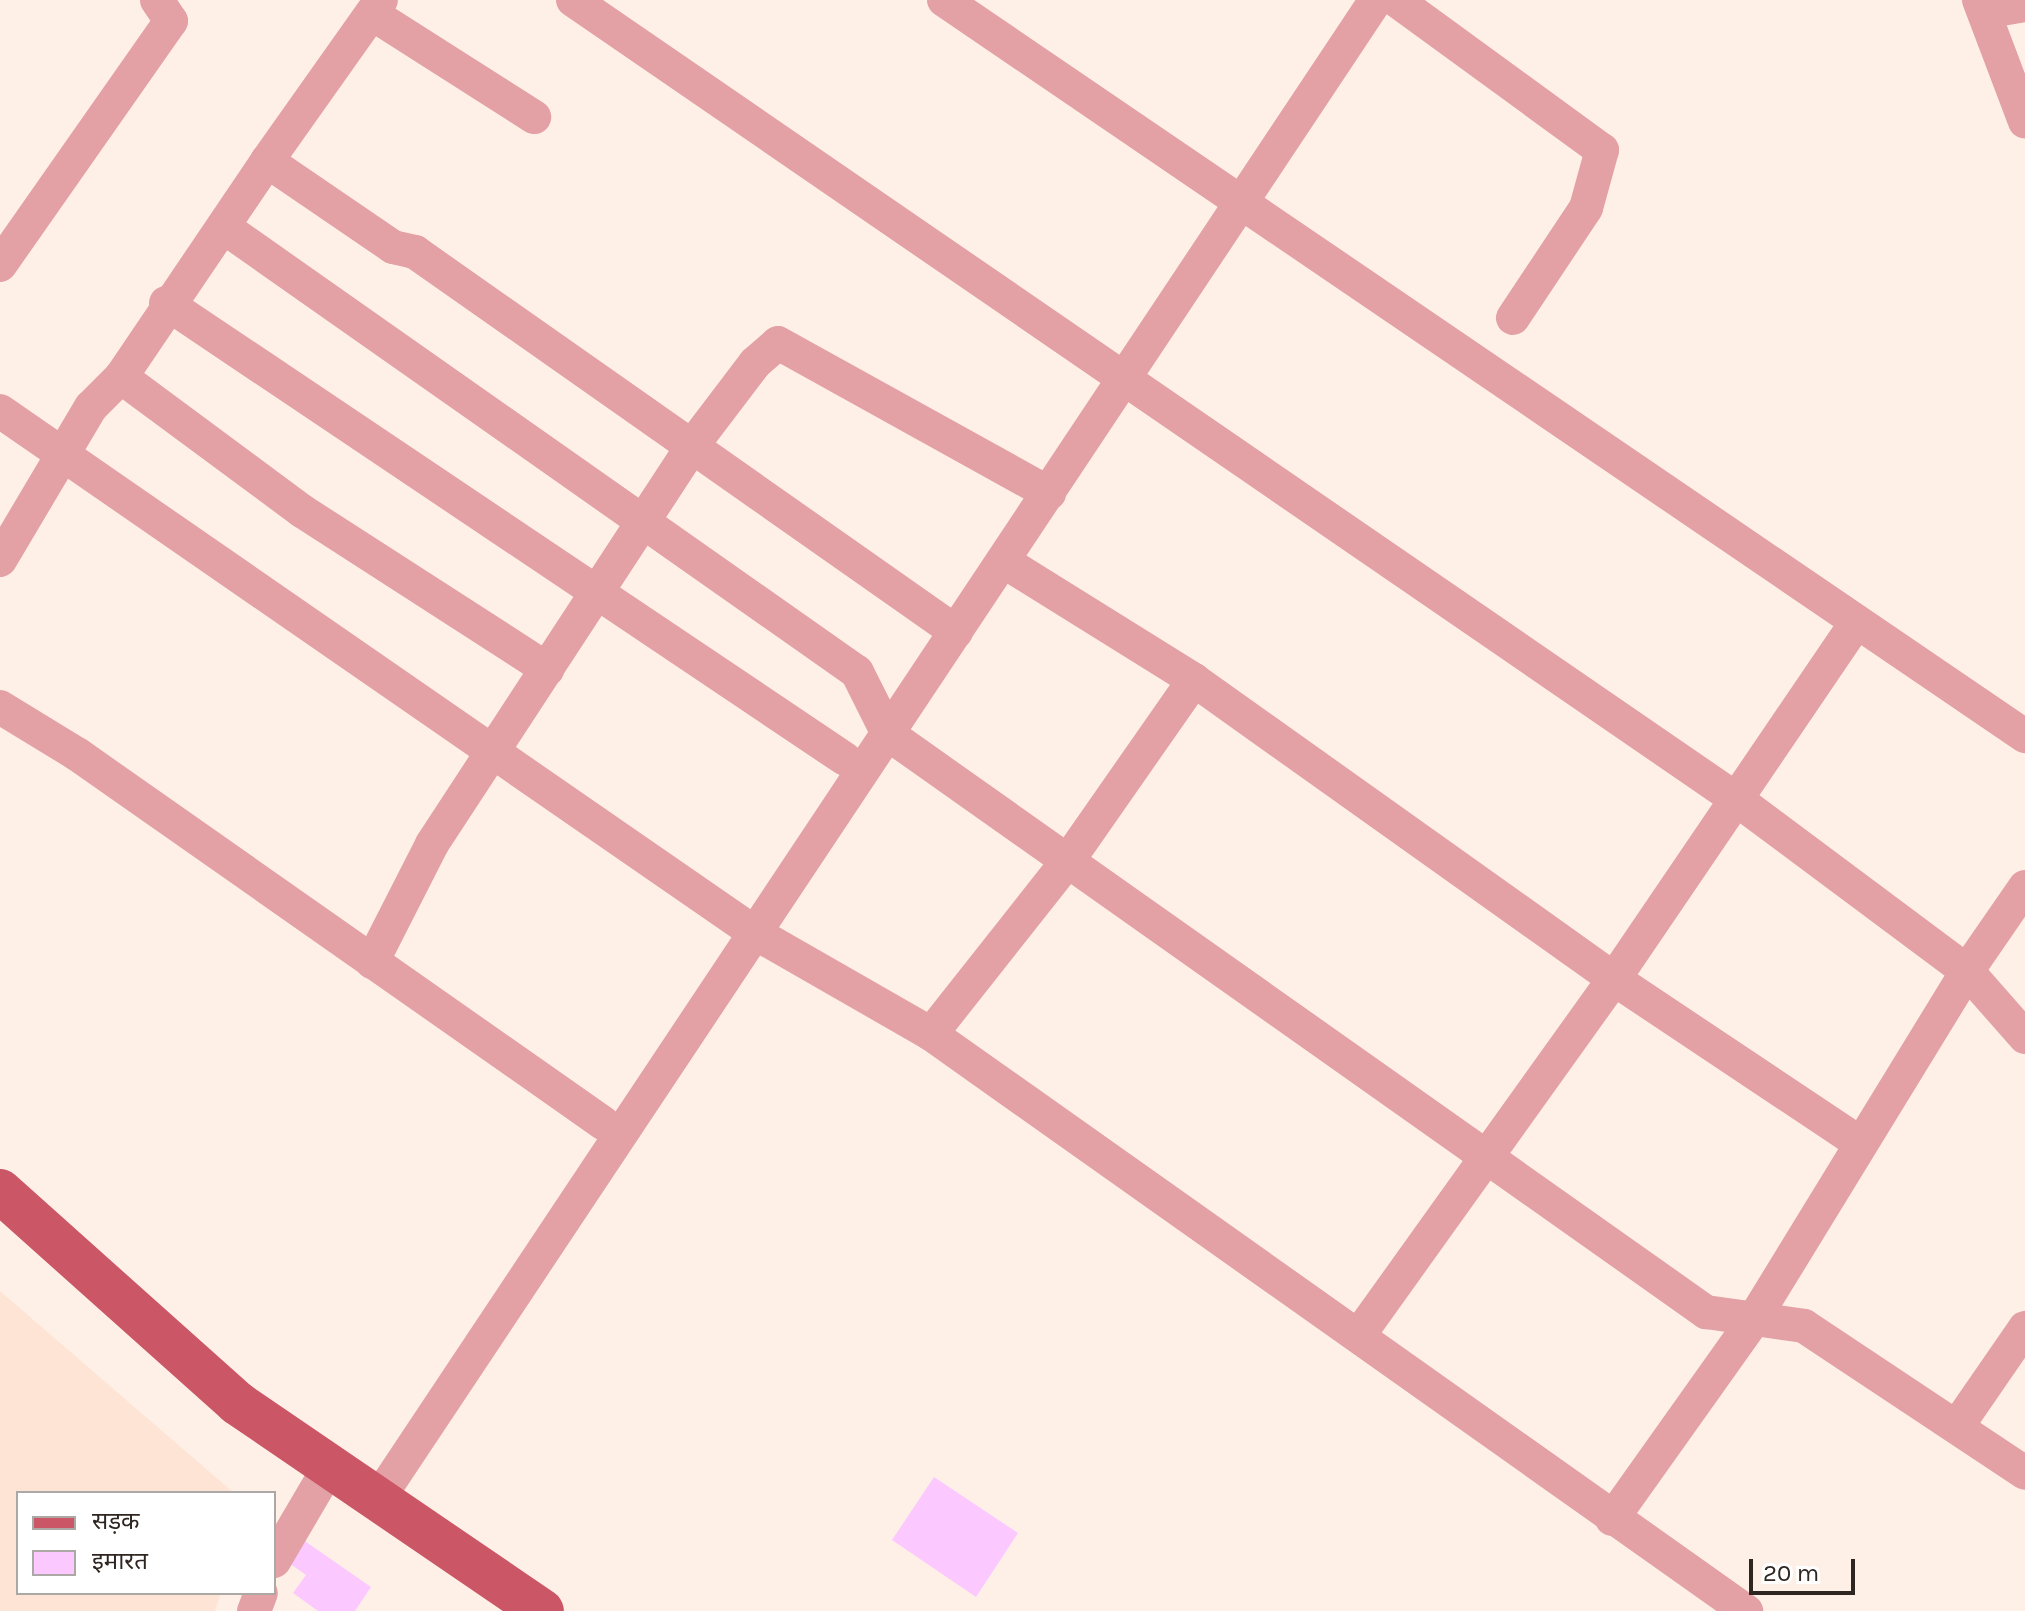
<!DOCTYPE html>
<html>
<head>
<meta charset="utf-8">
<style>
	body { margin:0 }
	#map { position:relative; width:2025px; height:1611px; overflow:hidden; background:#fff0e7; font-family:Karla,"Noto Sans Devanagari",sans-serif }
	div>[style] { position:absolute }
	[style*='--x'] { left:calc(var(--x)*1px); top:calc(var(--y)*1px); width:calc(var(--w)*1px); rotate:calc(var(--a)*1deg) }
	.built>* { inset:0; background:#fde4d5 }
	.building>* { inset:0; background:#fbc8ff }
	.minor>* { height:34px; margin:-17px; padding:0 17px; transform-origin:17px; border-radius:17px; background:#e3a1a5 }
	.major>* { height:44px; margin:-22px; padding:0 22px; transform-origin:22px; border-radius:22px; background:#cb5665 }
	span { translate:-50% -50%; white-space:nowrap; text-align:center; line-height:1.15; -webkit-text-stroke:6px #fff; paint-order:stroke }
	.legend { position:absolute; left:16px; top:1491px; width:260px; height:104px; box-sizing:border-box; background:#fff; border:2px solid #aca8a6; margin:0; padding:10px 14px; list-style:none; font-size:24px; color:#2f2621 }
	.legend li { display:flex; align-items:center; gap:16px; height:40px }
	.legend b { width:40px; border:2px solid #aca8a6 }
	.scale { position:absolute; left:1749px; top:1559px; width:106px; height:36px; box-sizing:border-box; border:4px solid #2f2621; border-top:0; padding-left:10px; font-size:24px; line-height:28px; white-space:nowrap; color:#2f2621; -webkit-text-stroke:6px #fff; paint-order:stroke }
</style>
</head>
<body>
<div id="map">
	<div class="built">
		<div style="clip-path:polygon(0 1291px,234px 1493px,18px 1493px,18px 1593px,221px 1593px,215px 1611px,0 1611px)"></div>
	</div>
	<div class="building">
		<div style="clip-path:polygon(934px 1477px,1018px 1533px,976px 1597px,892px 1540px)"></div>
		<div style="clip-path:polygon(299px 1537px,371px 1587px,355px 1611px,318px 1611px,293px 1593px,306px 1575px,283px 1559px)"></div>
	</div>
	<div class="minor">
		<div style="--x:573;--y:0;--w:1411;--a:34.49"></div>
		<div style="--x:1736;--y:799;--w:288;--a:36.7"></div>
		<div style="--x:1967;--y:971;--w:102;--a:-55.4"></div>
		<div style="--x:944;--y:0;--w:1308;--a:34.25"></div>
		<div style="--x:1396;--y:0;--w:255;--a:36.1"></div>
		<div style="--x:1602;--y:150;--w:60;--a:105.4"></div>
		<div style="--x:1586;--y:208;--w:132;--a:123.6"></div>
		<div style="--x:1979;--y:0;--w:130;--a:69.3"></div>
		<div style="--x:1984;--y:12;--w:42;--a:-9.7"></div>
		<div style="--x:374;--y:15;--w:190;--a:32.5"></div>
		<div style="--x:267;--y:161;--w:197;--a:-54.7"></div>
		<div style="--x:225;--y:228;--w:772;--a:35.09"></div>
		<div style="--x:857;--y:672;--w:69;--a:63.4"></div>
		<div style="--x:888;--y:734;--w:1002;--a:35.25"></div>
		<div style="--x:1706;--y:1312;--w:99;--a:8.1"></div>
		<div style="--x:1804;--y:1326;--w:265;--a:33.6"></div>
		<div style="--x:0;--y:265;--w:298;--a:-55"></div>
		<div style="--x:171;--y:21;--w:25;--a:-124"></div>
		<div style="--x:166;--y:303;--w:818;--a:33.88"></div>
		<div style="--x:121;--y:377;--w:225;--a:36.5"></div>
		<div style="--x:302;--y:511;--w:292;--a:32.8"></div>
		<div style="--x:0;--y:411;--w:918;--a:34.66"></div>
		<div style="--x:755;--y:933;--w:203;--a:29.8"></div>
		<div style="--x:931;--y:1034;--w:999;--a:35.3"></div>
		<div style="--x:0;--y:560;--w:178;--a:-59.3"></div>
		<div style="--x:91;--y:407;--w:42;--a:-45"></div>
		<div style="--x:121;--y:377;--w:261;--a:-55.9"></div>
		<div style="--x:267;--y:161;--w:153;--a:34.3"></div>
		<div style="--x:393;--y:247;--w:23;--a:13"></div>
		<div style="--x:415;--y:252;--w:661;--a:35.08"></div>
		<div style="--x:1003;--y:561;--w:225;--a:31.9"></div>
		<div style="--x:1194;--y:680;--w:516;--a:35.45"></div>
		<div style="--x:1614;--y:979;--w:293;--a:33.7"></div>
		<div style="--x:0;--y:707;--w:90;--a:31.4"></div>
		<div style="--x:77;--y:754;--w:643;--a:35.05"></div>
		<div style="--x:372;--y:962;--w:132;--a:-63"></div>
		<div style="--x:432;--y:844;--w:475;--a:-56.8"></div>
		<div style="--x:692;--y:446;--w:104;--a:-52.8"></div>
		<div style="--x:755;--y:363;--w:30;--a:-41"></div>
		<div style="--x:778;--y:343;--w:310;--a:29"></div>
		<div style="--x:931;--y:1034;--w:219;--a:-51.7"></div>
		<div style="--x:1067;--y:862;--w:222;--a:-55.1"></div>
		<div style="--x:1359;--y:1335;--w:438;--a:-54.4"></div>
		<div style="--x:1614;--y:979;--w:432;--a:-55.8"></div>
		<div style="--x:1958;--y:1425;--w:118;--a:-55.4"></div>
		<div style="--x:378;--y:1499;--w:1801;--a:-56.35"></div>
		<div style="--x:1612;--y:1519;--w:245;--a:-54.6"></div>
		<div style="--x:1754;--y:1319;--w:408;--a:-58.5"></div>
		<div style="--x:1967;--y:971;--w:88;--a:48.7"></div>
		<div style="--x:274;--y:1561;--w:110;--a:-59.5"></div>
		<div style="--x:254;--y:1611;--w:19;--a:-69"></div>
	</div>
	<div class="major">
		<div style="--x:0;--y:1191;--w:318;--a:41.8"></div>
		<div style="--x:237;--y:1403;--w:369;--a:34.3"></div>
	</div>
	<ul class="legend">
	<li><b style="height:10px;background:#cb5665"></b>सड़क</li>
	<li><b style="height:22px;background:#fbc8ff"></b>इमारत</li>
	</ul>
	<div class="scale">20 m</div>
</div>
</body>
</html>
